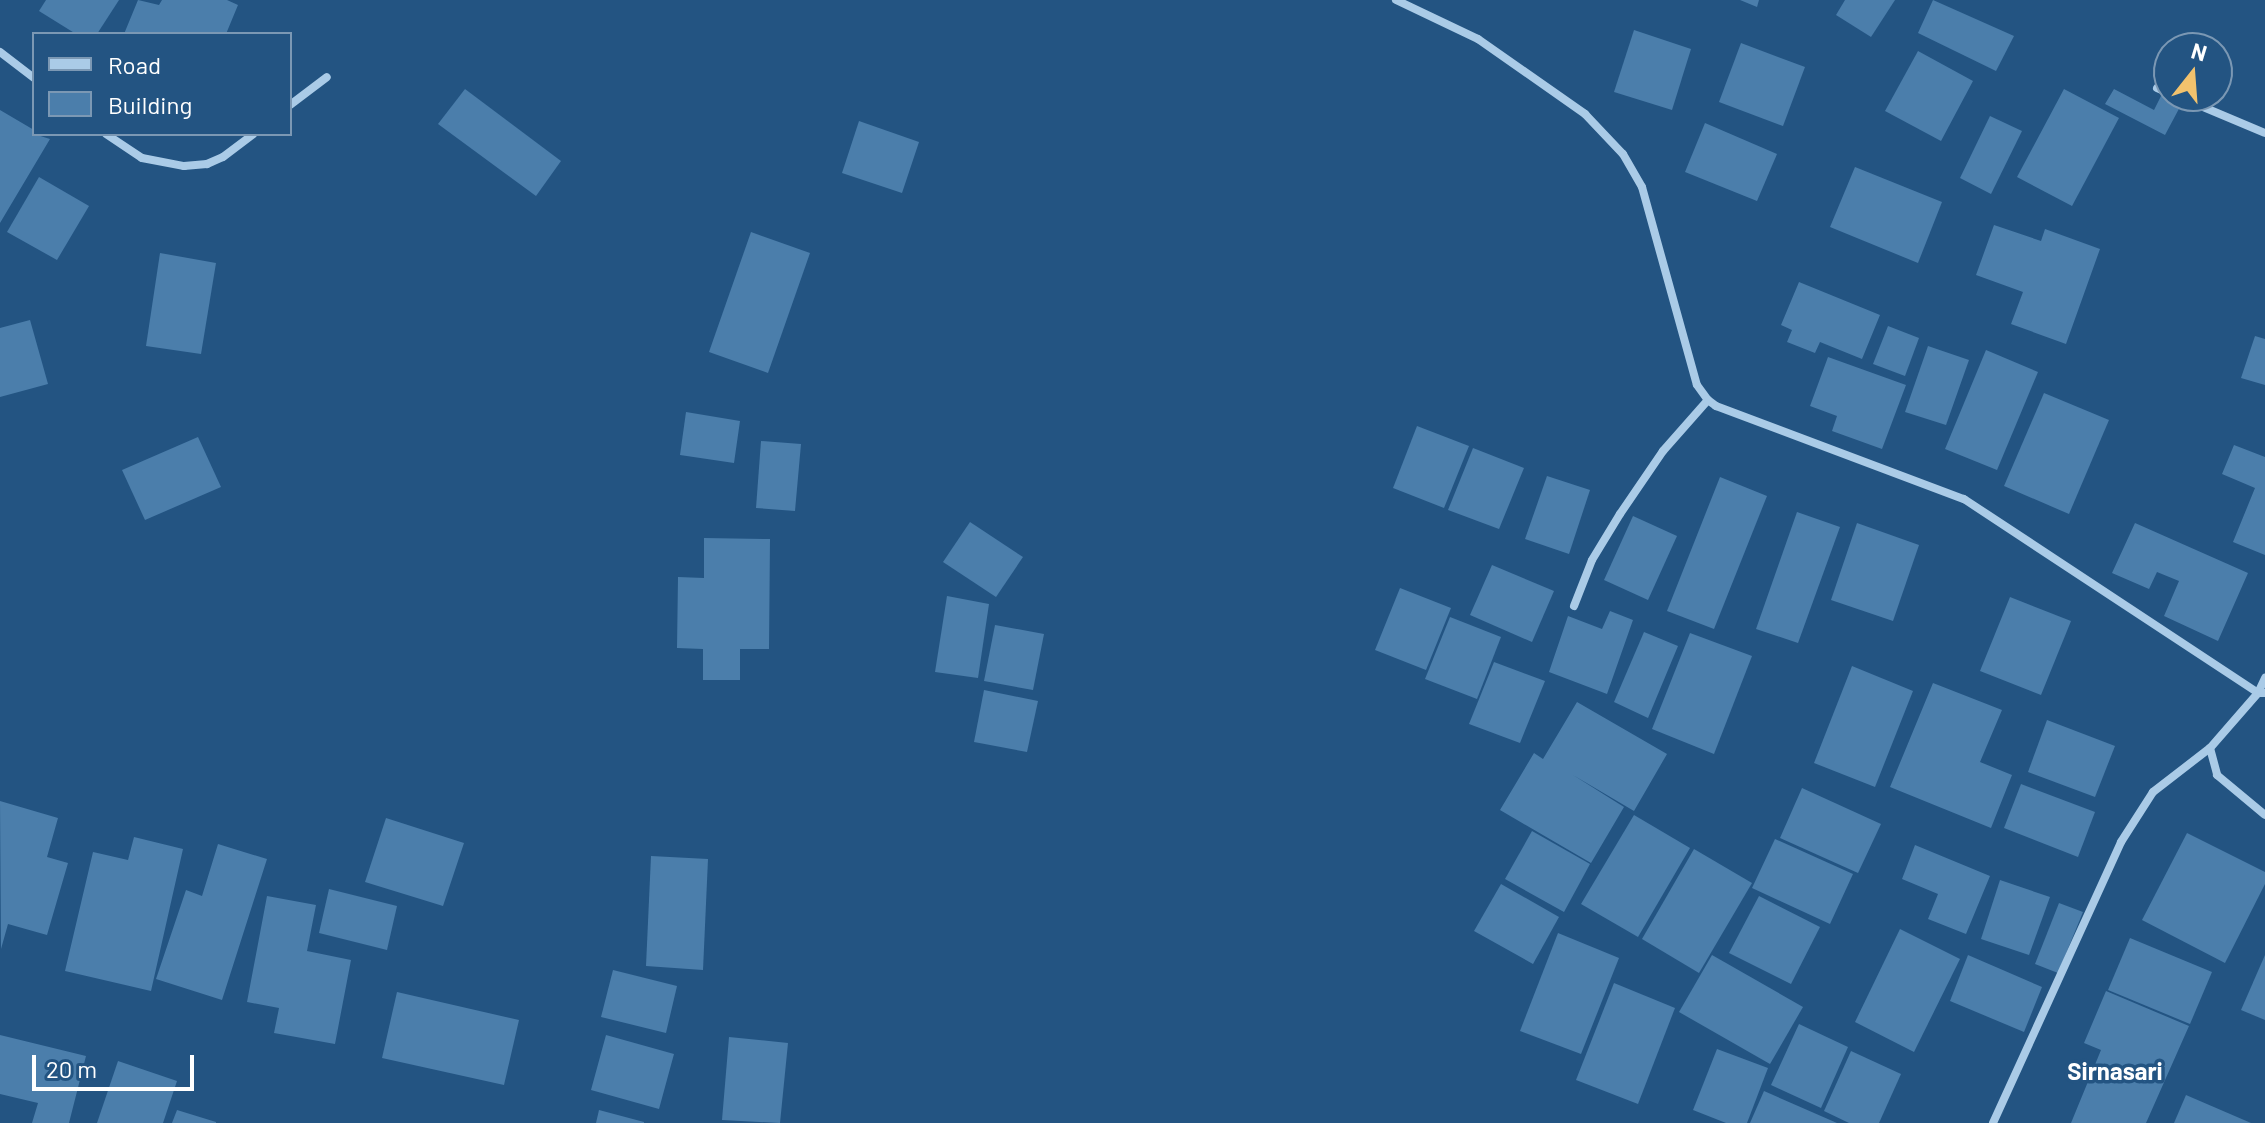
<!DOCTYPE html>
<html>
<head>
<meta charset="utf-8">
<style>
	body { margin:0 }
	#map { position:relative; width:2265px; height:1123px; overflow:hidden; background:#235482; font-family:Barlow,sans-serif }
	div>[style] { position:absolute }
	[style*='--x'] { left:calc(var(--x)*1px); top:calc(var(--y)*1px); width:calc(var(--w)*1px); rotate:calc(var(--a)*1deg) }
	.building>* { inset:0; background:#4b7eab }
	.minor>* { height:8px; margin:-4px; padding:0 4px; transform-origin:4px; border-radius:4px; background:#aacbe7 }
	span { translate:-50% -50%; white-space:nowrap; text-align:center; line-height:1.15; -webkit-text-stroke:7px #235482; paint-order:stroke }
	.quarter-label { font-size:24px; color:#fff; font-weight:700 }
	.legend { position:absolute; left:32px; top:32px; width:260px; height:104px; box-sizing:border-box; background:#235482; border:2px solid #7b98b4; margin:0; padding:10px 14px; list-style:none; font-size:24px; color:#fff }
	.legend li { display:flex; align-items:center; gap:16px; height:40px }
	.legend b { width:40px; border:2px solid #7b98b4 }
	.north { position:absolute; left:2153px; top:32px; width:80px; height:80px; box-sizing:border-box; background:#235482; border:2px solid #7b98b4; border-radius:50%; rotate:17deg; font-size:22px; font-weight:700; line-height:32px; text-align:center; color:#fff }
	.north::after { content:''; display:block; margin:auto; width:28px; height:36px; background:#f2c26d; clip-path:polygon(50% 0,100% 100%,50% 72%,0 100%) }
	.scale { position:absolute; left:32px; top:1055px; width:162px; height:36px; box-sizing:border-box; border:4px solid #fff; border-top:0; padding-left:10px; font-size:24px; line-height:28px; white-space:nowrap; color:#fff; -webkit-text-stroke:6px #235482; paint-order:stroke }
</style>
</head>
<body>
<div id="map">
	<div class="building">
		<div style="clip-path:polygon(46px 0,119px 0,97px 34px,76px 34px,39px 11px)"></div>
		<div style="clip-path:polygon(138px 0,159px 5px,162px 0,227px 0,238px 5px,226px 34px,124px 34px)"></div>
		<div style="clip-path:polygon(1740px 0,1759px 0,1757px 7px)"></div>
		<div style="clip-path:polygon(1845px 0,1895px 0,1871px 37px,1836px 15px)"></div>
		<div style="clip-path:polygon(1933px 0,2014px 36px,1996px 71px,1918px 33px)"></div>
		<div style="clip-path:polygon(1634px 30px,1691px 49px,1672px 110px,1614px 92px)"></div>
		<div style="clip-path:polygon(1741px 43px,1805px 67px,1783px 126px,1719px 102px)"></div>
		<div style="clip-path:polygon(1918px 51px,1973px 81px,1941px 141px,1885px 111px)"></div>
		<div style="clip-path:polygon(465px 89px,561px 161px,536px 196px,438px 124px)"></div>
		<div style="clip-path:polygon(2064px 89px,2119px 118px,2072px 206px,2017px 177px)"></div>
		<div style="clip-path:polygon(2114px 89px,2154px 110px,2161px 96px,2181px 105px,2165px 135px,2105px 104px)"></div>
		<div style="clip-path:polygon(0 110px,34px 130px,34px 134px,50px 139px,0 223px)"></div>
		<div style="clip-path:polygon(1990px 116px,2022px 131px,1991px 194px,1960px 178px)"></div>
		<div style="clip-path:polygon(859px 121px,919px 142px,902px 193px,842px 173px)"></div>
		<div style="clip-path:polygon(1705px 123px,1777px 154px,1757px 201px,1685px 172px)"></div>
		<div style="clip-path:polygon(1855px 167px,1942px 202px,1918px 263px,1830px 227px)"></div>
		<div style="clip-path:polygon(39px 177px,89px 206px,57px 260px,7px 232px)"></div>
		<div style="clip-path:polygon(1994px 225px,2041px 241px,2045px 229px,2100px 249px,2066px 344px,2011px 324px,2023px 292px,1976px 275px)"></div>
		<div style="clip-path:polygon(751px 232px,810px 253px,768px 373px,709px 352px)"></div>
		<div style="clip-path:polygon(160px 253px,216px 263px,201px 354px,146px 346px)"></div>
		<div style="clip-path:polygon(1799px 282px,1880px 315px,1862px 359px,1820px 342px,1815px 353px,1787px 342px,1792px 330px,1781px 325px)"></div>
		<div style="clip-path:polygon(30px 320px,48px 384px,0 397px,0 328px)"></div>
		<div style="clip-path:polygon(1888px 326px,1919px 338px,1905px 376px,1873px 364px)"></div>
		<div style="clip-path:polygon(2255px 336px,2265px 339px,2265px 385px,2241px 378px)"></div>
		<div style="clip-path:polygon(1928px 346px,1969px 360px,1946px 425px,1905px 412px)"></div>
		<div style="clip-path:polygon(1986px 350px,2038px 372px,1997px 470px,1945px 449px)"></div>
		<div style="clip-path:polygon(1828px 357px,1906px 385px,1882px 449px,1832px 431px,1837px 416px,1810px 406px)"></div>
		<div style="clip-path:polygon(2044px 393px,2109px 420px,2069px 514px,2004px 486px)"></div>
		<div style="clip-path:polygon(686px 412px,740px 421px,734px 463px,680px 455px)"></div>
		<div style="clip-path:polygon(1417px 426px,1469px 446px,1444px 508px,1393px 488px)"></div>
		<div style="clip-path:polygon(198px 437px,221px 487px,145px 520px,122px 470px)"></div>
		<div style="clip-path:polygon(761px 441px,801px 444px,795px 511px,756px 508px)"></div>
		<div style="clip-path:polygon(2234px 445px,2265px 457px,2265px 555px,2233px 542px,2255px 488px,2222px 474px)"></div>
		<div style="clip-path:polygon(1473px 448px,1524px 468px,1499px 529px,1448px 510px)"></div>
		<div style="clip-path:polygon(1547px 476px,1590px 490px,1569px 554px,1525px 539px)"></div>
		<div style="clip-path:polygon(1720px 477px,1767px 496px,1714px 629px,1667px 611px)"></div>
		<div style="clip-path:polygon(1797px 512px,1840px 527px,1798px 643px,1756px 629px)"></div>
		<div style="clip-path:polygon(1633px 516px,1677px 536px,1648px 600px,1604px 580px)"></div>
		<div style="clip-path:polygon(970px 522px,1023px 557px,996px 597px,943px 562px)"></div>
		<div style="clip-path:polygon(1857px 523px,1919px 545px,1893px 621px,1831px 600px)"></div>
		<div style="clip-path:polygon(2135px 523px,2248px 573px,2218px 641px,2164px 616px,2179px 581px,2157px 572px,2149px 589px,2112px 573px)"></div>
		<div style="clip-path:polygon(704px 538px,770px 539px,769px 649px,740px 649px,740px 680px,703px 680px,703px 649px,677px 648px,678px 577px,704px 578px)"></div>
		<div style="clip-path:polygon(1492px 565px,1554px 591px,1532px 642px,1470px 615px)"></div>
		<div style="clip-path:polygon(1400px 588px,1451px 608px,1426px 670px,1375px 650px)"></div>
		<div style="clip-path:polygon(947px 596px,989px 604px,978px 678px,935px 672px)"></div>
		<div style="clip-path:polygon(2010px 597px,2071px 621px,2041px 695px,1980px 671px)"></div>
		<div style="clip-path:polygon(1610px 611px,1633px 620px,1607px 694px,1549px 672px,1568px 616px,1602px 629px)"></div>
		<div style="clip-path:polygon(1450px 617px,1501px 637px,1477px 699px,1425px 679px)"></div>
		<div style="clip-path:polygon(995px 625px,1044px 634px,1033px 690px,984px 681px)"></div>
		<div style="clip-path:polygon(1644px 632px,1678px 646px,1648px 718px,1614px 702px)"></div>
		<div style="clip-path:polygon(1690px 633px,1752px 656px,1714px 754px,1652px 729px)"></div>
		<div style="clip-path:polygon(1494px 662px,1545px 681px,1520px 743px,1469px 724px)"></div>
		<div style="clip-path:polygon(1852px 666px,1913px 691px,1875px 787px,1814px 763px)"></div>
		<div style="clip-path:polygon(1933px 683px,2002px 710px,1980px 762px,2012px 775px,1991px 828px,1890px 787px)"></div>
		<div style="clip-path:polygon(984px 690px,1038px 701px,1027px 752px,974px 742px)"></div>
		<div style="clip-path:polygon(1577px 702px,1667px 754px,1634px 811px,1573px 775px,1624px 807px,1591px 863px,1500px 810px,1534px 753px,1543px 759px)"></div>
		<div style="clip-path:polygon(2047px 720px,2115px 746px,2095px 797px,2028px 772px)"></div>
		<div style="clip-path:polygon(2021px 784px,2095px 812px,2078px 857px,2004px 828px)"></div>
		<div style="clip-path:polygon(1802px 788px,1881px 824px,1858px 873px,1780px 838px)"></div>
		<div style="clip-path:polygon(0 801px,58px 818px,47px 857px,68px 863px,47px 935px,8px 924px,1px 949px)"></div>
		<div style="clip-path:polygon(1634px 815px,1690px 848px,1638px 937px,1581px 904px)"></div>
		<div style="clip-path:polygon(386px 818px,464px 843px,443px 906px,365px 882px)"></div>
		<div style="clip-path:polygon(1532px 831px,1590px 864px,1564px 912px,1505px 879px)"></div>
		<div style="clip-path:polygon(2187px 833px,2265px 872px,2265px 884px,2225px 963px,2142px 920px)"></div>
		<div style="clip-path:polygon(134px 837px,183px 849px,151px 991px,65px 971px,93px 852px,128px 860px)"></div>
		<div style="clip-path:polygon(1775px 839px,1853px 874px,1830px 924px,1752px 888px)"></div>
		<div style="clip-path:polygon(218px 844px,267px 859px,222px 1000px,156px 979px,186px 890px,202px 896px)"></div>
		<div style="clip-path:polygon(1915px 845px,1990px 876px,1966px 934px,1928px 919px,1938px 894px,1902px 879px)"></div>
		<div style="clip-path:polygon(1694px 849px,1752px 883px,1699px 973px,1642px 939px)"></div>
		<div style="clip-path:polygon(651px 856px,708px 859px,703px 970px,646px 966px)"></div>
		<div style="clip-path:polygon(2000px 880px,2050px 897px,2029px 955px,1981px 939px)"></div>
		<div style="clip-path:polygon(1501px 884px,1559px 917px,1533px 964px,1474px 931px)"></div>
		<div style="clip-path:polygon(329px 889px,397px 906px,387px 950px,319px 933px)"></div>
		<div style="clip-path:polygon(267px 896px,316px 905px,307px 951px,351px 960px,335px 1044px,274px 1033px,279px 1008px,247px 1002px)"></div>
		<div style="clip-path:polygon(1759px 896px,1820px 927px,1791px 984px,1729px 953px)"></div>
		<div style="clip-path:polygon(2059px 903px,2083px 912px,2058px 973px,2035px 964px)"></div>
		<div style="clip-path:polygon(1900px 929px,1960px 959px,1914px 1052px,1855px 1022px)"></div>
		<div style="clip-path:polygon(1558px 933px,1619px 958px,1581px 1054px,1520px 1031px)"></div>
		<div style="clip-path:polygon(2130px 938px,2212px 972px,2190px 1024px,2108px 990px)"></div>
		<div style="clip-path:polygon(1712px 955px,1803px 1007px,1770px 1064px,1679px 1012px)"></div>
		<div style="clip-path:polygon(1968px 955px,2042px 987px,2024px 1032px,1950px 1001px)"></div>
		<div style="clip-path:polygon(2265px 955px,2265px 1020px,2241px 1010px)"></div>
		<div style="clip-path:polygon(613px 970px,677px 986px,666px 1033px,601px 1017px)"></div>
		<div style="clip-path:polygon(1614px 983px,1675px 1008px,1638px 1104px,1576px 1080px)"></div>
		<div style="clip-path:polygon(2106px 991px,2189px 1026px,2146px 1123px,2071px 1123px,2101px 1050px,2084px 1043px)"></div>
		<div style="clip-path:polygon(397px 992px,519px 1020px,504px 1085px,382px 1058px)"></div>
		<div style="clip-path:polygon(1799px 1024px,1848px 1047px,1821px 1108px,1771px 1085px)"></div>
		<div style="clip-path:polygon(0 1035px,86px 1056px,69px 1123px,32px 1123px,38px 1103px,0 1094px)"></div>
		<div style="clip-path:polygon(606px 1035px,674px 1054px,659px 1109px,591px 1090px)"></div>
		<div style="clip-path:polygon(729px 1037px,788px 1043px,780px 1123px,722px 1120px)"></div>
		<div style="clip-path:polygon(1717px 1049px,1768px 1068px,1747px 1123px,1726px 1123px,1693px 1110px)"></div>
		<div style="clip-path:polygon(1851px 1051px,1901px 1074px,1879px 1123px,1849px 1123px,1824px 1111px)"></div>
		<div style="clip-path:polygon(118px 1061px,177px 1081px,163px 1123px,97px 1123px)"></div>
		<div style="clip-path:polygon(1764px 1091px,1837px 1123px,1750px 1123px)"></div>
		<div style="clip-path:polygon(2186px 1095px,2251px 1123px,2174px 1123px)"></div>
		<div style="clip-path:polygon(177px 1110px,216px 1122px,216px 1123px,172px 1123px)"></div>
		<div style="clip-path:polygon(599px 1110px,644px 1122px,644px 1123px,596px 1123px)"></div>
	</div>
	<div class="minor">
		<div style="--x:1396;--y:0;--w:91;--a:25.4"></div>
		<div style="--x:1478;--y:39;--w:131;--a:35"></div>
		<div style="--x:1585;--y:114;--w:55;--a:46.5"></div>
		<div style="--x:1623;--y:154;--w:38;--a:60"></div>
		<div style="--x:1642;--y:187;--w:205;--a:74.5"></div>
		<div style="--x:1697;--y:385;--w:19;--a:54"></div>
		<div style="--x:1708;--y:400;--w:10;--a:37"></div>
		<div style="--x:1716;--y:406;--w:265;--a:20.6"></div>
		<div style="--x:1964;--y:499;--w:352;--a:33.4"></div>
		<div style="--x:2258;--y:693;--w:17;--a:-65"></div>
		<div style="--x:0;--y:52;--w:43;--a:37.4"></div>
		<div style="--x:2157;--y:88;--w:13;--a:23"></div>
		<div style="--x:2177;--y:96;--w:95;--a:22.8"></div>
		<div style="--x:290;--y:105;--w:46;--a:-37.1"></div>
		<div style="--x:106;--y:134;--w:43;--a:33.7"></div>
		<div style="--x:142;--y:158;--w:43;--a:10.8"></div>
		<div style="--x:184;--y:166;--w:23;--a:-5"></div>
		<div style="--x:207;--y:164;--w:17;--a:-24"></div>
		<div style="--x:223;--y:157;--w:38;--a:-37"></div>
		<div style="--x:1574;--y:606;--w:49;--a:-68.6"></div>
		<div style="--x:1592;--y:560;--w:54;--a:-58.7"></div>
		<div style="--x:1620;--y:514;--w:76;--a:-55.7"></div>
		<div style="--x:1663;--y:451;--w:68;--a:-48.6"></div>
		<div style="--x:2265;--y:693;--w:7;--a:180"></div>
		<div style="--x:2258;--y:693;--w:73;--a:131.1"></div>
		<div style="--x:2210;--y:748;--w:28;--a:75"></div>
		<div style="--x:2217;--y:775;--w:62;--a:39.8"></div>
		<div style="--x:1993;--y:1123;--w:309;--a:-65.5"></div>
		<div style="--x:2121;--y:842;--w:59;--a:-57.4"></div>
		<div style="--x:2153;--y:792;--w:72;--a:-37.7"></div>
	</div>
	<div class="quarter-label">
		<span style="left:2115px;top:1071px">Sirnasari</span>
	</div>
	<ul class="legend">
	<li><b style="height:10px;background:#aacbe7"></b>Road</li>
	<li><b style="height:22px;background:#4b7eab"></b>Building</li>
	</ul>
	<div class="north">N</div>
	<div class="scale">20 m</div>
</div>
</body>
</html>
